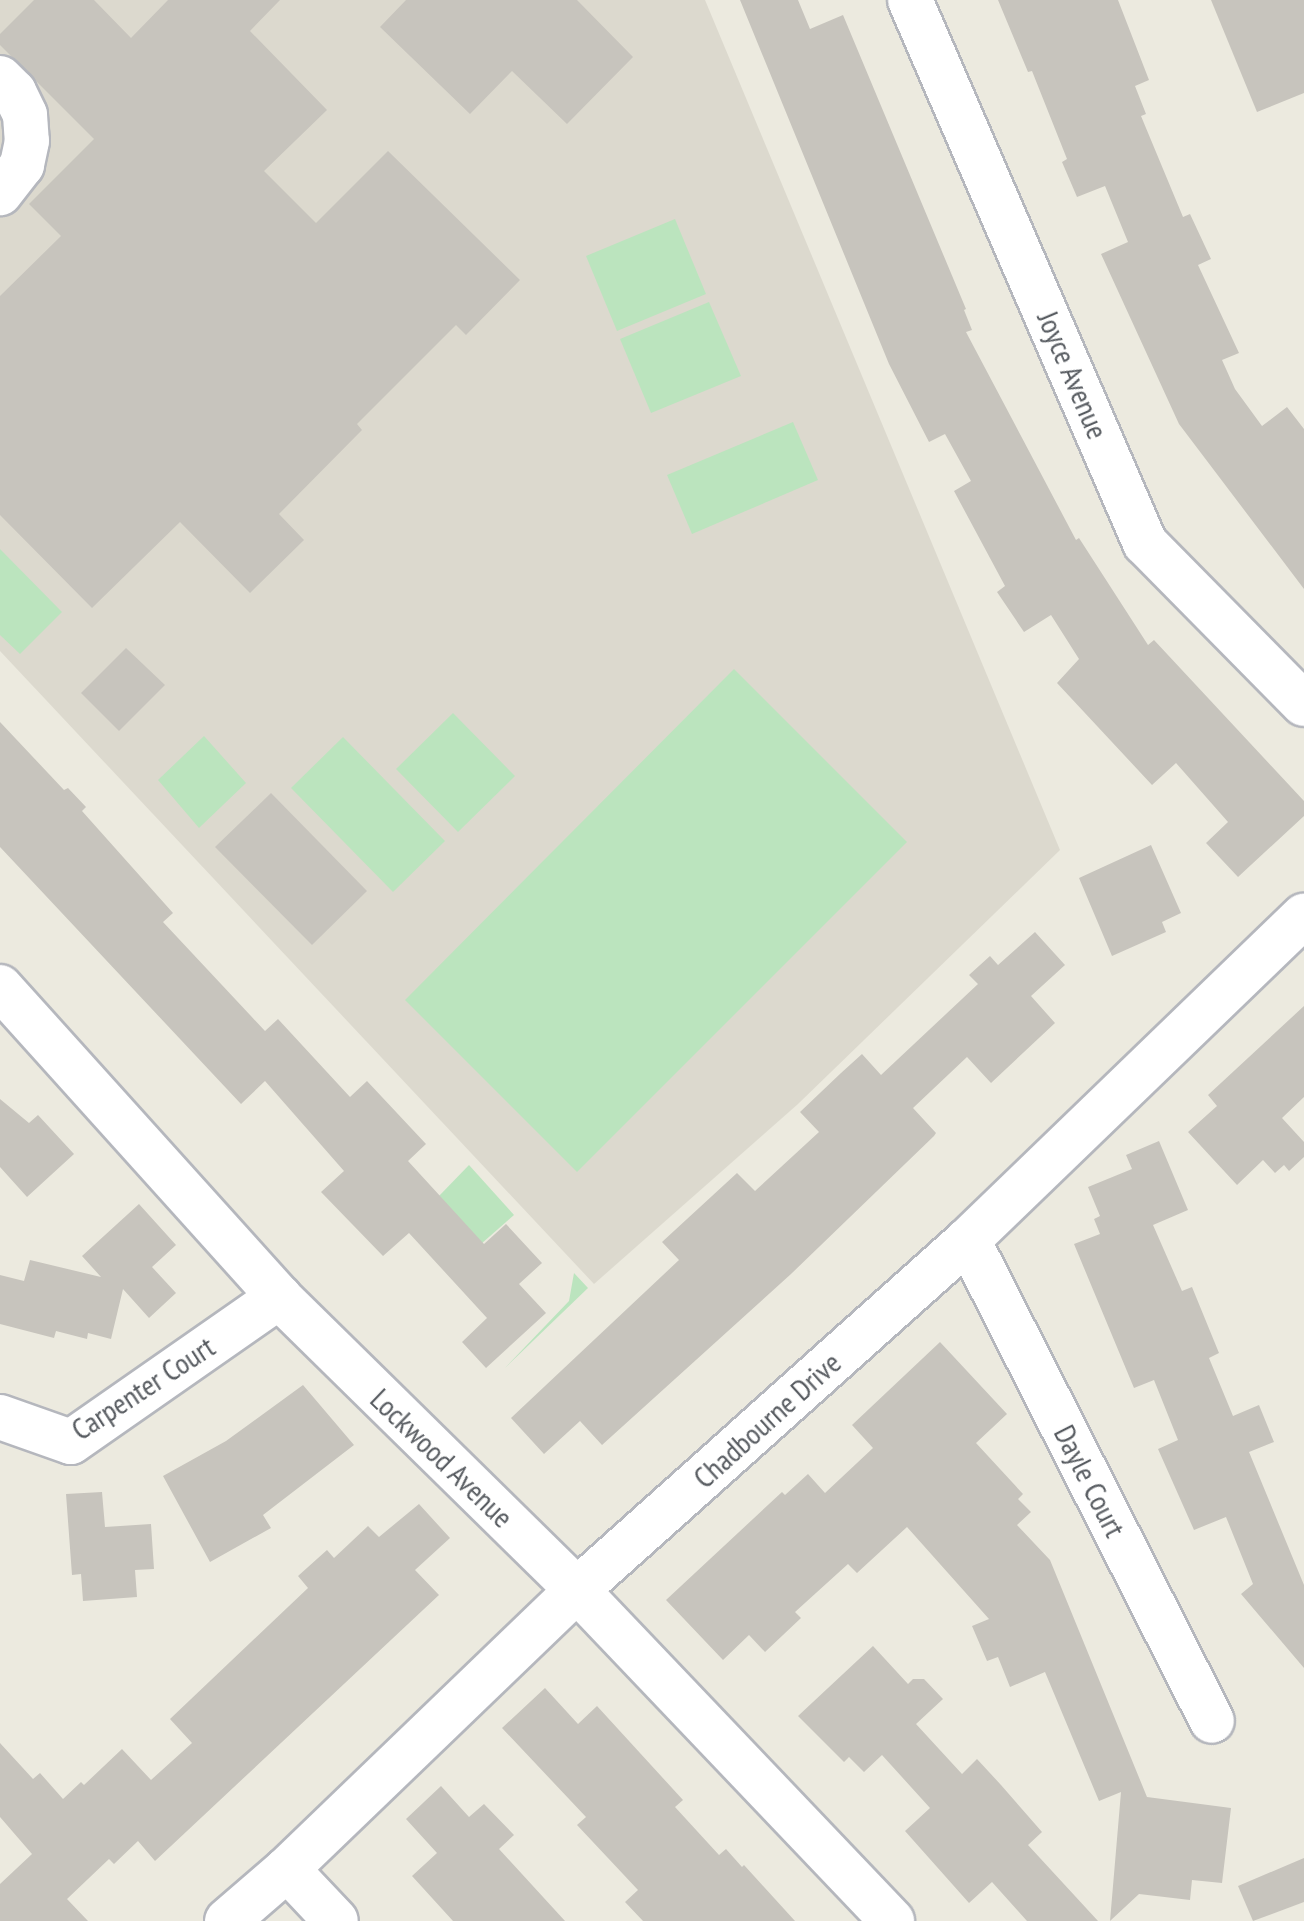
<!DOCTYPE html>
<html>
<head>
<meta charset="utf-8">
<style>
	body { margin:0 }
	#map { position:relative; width:1304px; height:1921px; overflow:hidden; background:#eceadf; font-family:"PT Sans Narrow",sans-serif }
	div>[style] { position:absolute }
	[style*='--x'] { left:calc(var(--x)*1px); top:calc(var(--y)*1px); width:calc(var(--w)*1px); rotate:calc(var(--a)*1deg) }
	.education>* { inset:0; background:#dcd9ce }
	.green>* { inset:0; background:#bbe4be }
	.building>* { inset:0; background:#c7c4bd }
	.roads { filter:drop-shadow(2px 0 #b5b7bd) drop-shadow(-2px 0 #b5b7bd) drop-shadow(0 2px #b5b7bd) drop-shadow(0 -2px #b5b7bd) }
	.minor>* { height:44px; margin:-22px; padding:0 22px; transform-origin:22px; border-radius:22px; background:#fff }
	span { translate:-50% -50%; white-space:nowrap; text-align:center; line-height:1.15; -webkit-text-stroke:7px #fff; paint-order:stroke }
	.street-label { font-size:30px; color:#585c61 }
</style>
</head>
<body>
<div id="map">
	<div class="education">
		<div style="clip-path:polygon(0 0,705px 0,1060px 850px,798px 1104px,594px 1284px,0 651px)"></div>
	</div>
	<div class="green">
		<div style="clip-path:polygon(675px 219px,706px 294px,617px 331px,586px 256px)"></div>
		<div style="clip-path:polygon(709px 302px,741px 376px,651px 413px,620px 339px)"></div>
		<div style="clip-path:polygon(793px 422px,818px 480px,692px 534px,667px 475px)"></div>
		<div style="clip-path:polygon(0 549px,62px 612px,20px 654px,0 635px)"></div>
		<div style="clip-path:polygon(734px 669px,907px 842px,577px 1172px,405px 1000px)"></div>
		<div style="clip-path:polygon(453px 713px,515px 776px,458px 832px,396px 769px)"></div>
		<div style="clip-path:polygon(204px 736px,246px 783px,199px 828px,158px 780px)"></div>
		<div style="clip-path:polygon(343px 737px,445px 841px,393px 892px,291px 788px)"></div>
		<div style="clip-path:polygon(469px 1165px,514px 1215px,481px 1244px,438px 1197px)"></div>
		<div style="clip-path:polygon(574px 1273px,588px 1288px,505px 1368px,569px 1301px)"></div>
	</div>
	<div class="building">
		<div style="clip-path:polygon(34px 0,94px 0,131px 38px,168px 0,280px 0,250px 31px,327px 110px,264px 171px,316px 223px,388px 151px,520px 280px,466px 335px,456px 325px,357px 424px,362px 430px,279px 514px,304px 540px,250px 593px,180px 522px,92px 608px,0 515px,0 296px,61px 236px,29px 204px,94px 139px,0 45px,0 34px)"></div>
		<div style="clip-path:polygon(406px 0,577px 0,633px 57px,567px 124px,512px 71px,470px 114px,380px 27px)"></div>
		<div style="clip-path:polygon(740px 0,798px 0,810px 29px,843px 15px,966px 309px,964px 310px,972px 330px,966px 332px,1076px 540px,1079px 538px,1148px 645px,1154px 640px,1304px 801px,1304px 816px,1238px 877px,1206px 843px,1228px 822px,1176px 763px,1152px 785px,1057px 683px,1079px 659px,1051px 615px,1024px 632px,997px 592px,1005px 586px,954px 491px,971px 481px,945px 434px,929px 442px,889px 364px)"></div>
		<div style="clip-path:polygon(998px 0,1118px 0,1149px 80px,1135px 86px,1146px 114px,1141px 116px,1183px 217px,1190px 214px,1211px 259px,1198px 265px,1239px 353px,1222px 360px,1235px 389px,1262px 426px,1287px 407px,1304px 429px,1304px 589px,1179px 424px,1101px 254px,1128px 242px,1105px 186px,1077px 197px,1062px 162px,1067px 159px,1032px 71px,1028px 72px)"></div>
		<div style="clip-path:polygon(1211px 0,1304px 0,1304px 93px,1257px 112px)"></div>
		<div style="clip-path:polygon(126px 648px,165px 685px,119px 731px,81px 693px)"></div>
		<div style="clip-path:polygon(0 722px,64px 790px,68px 788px,86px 807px,82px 811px,173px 913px,163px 922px,265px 1031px,278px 1019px,350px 1097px,367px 1081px,426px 1144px,408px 1161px,484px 1244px,506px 1224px,542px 1263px,519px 1284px,546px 1313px,486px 1368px,462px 1342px,487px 1318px,409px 1233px,383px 1256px,321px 1192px,344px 1171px,265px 1081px,241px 1104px,0 847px)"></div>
		<div style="clip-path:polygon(271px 793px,367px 891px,312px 945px,215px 847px)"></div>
		<div style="clip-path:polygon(1151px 845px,1181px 913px,1162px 922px,1166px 932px,1112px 956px,1079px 878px)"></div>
		<div style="clip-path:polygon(1035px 932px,1065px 965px,1031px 996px,1055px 1023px,991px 1083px,967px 1057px,913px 1108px,936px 1133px,934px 1136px,791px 1274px,602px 1445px,580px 1421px,544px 1454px,511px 1418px,679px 1260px,662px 1242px,737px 1173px,755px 1191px,819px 1132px,800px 1112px,841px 1073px,862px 1054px,881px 1075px,978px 984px,969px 975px,990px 956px,998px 965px)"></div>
		<div style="clip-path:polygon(1304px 1006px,1304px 1097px,1282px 1118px,1304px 1142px,1304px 1157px,1289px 1171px,1284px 1165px,1275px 1173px,1263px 1160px,1237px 1185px,1188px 1132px,1217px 1106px,1208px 1095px)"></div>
		<div style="clip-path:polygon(0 1099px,29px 1123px,38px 1115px,74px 1154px,27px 1197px,0 1167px)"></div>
		<div style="clip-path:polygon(1159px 1141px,1188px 1210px,1153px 1225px,1182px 1291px,1192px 1287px,1219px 1353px,1209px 1358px,1233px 1416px,1259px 1405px,1274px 1442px,1249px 1452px,1304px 1585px,1304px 1668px,1241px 1594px,1253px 1584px,1226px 1517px,1194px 1530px,1158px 1449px,1178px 1440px,1154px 1380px,1134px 1388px,1074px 1244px,1100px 1234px,1094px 1219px,1100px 1216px,1088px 1187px,1132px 1169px,1126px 1155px)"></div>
		<div style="clip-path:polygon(139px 1204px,176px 1245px,152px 1267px,176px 1293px,149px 1318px,123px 1289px,111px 1339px,88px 1333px,87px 1339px,56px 1331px,54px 1338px,0 1324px,0 1275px,24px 1281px,30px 1260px,101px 1277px,82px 1256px)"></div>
		<div style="clip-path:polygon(940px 1342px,1007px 1414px,976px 1443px,1023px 1494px,1018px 1499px,1031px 1512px,1017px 1525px,1050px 1560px,1147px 1797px,1231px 1808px,1222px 1883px,1192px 1880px,1190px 1900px,1139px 1894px,1110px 1921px,1121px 1792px,1099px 1801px,1045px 1672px,1010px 1687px,998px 1657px,987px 1661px,972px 1626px,989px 1619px,907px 1527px,857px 1573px,848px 1564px,795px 1612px,801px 1618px,765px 1652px,749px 1635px,723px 1660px,666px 1600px,782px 1492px,785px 1495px,808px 1474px,825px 1493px,873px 1448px,852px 1425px)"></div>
		<div style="clip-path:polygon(303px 1385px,354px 1445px,263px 1515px,271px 1528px,210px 1562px,163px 1476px,226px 1441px)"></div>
		<div style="clip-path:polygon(102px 1492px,105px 1527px,151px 1524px,154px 1569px,135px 1570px,137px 1597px,83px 1601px,81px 1574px,72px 1575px,66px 1494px)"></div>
		<div style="clip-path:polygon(419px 1504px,450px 1538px,415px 1570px,439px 1595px,155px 1861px,138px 1841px,114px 1864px,109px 1859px,67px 1899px,88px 1921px,0 1921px,0 1884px,32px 1854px,0 1817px,0 1743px,33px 1779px,40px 1773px,63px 1799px,81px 1782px,84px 1785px,122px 1749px,151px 1780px,192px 1743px,170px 1719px,308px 1588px,298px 1576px,327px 1550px,334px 1558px,368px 1526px,379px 1537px)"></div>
		<div style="clip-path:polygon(873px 1646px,908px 1684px,913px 1679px,924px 1679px,943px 1699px,916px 1724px,962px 1774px,977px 1759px,1001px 1785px,1042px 1832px,1028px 1845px,1098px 1921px,1027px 1921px,992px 1882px,969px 1903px,905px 1831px,930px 1808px,882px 1755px,864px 1772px,849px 1757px,844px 1762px,798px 1716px)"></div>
		<div style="clip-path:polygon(545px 1688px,578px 1724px,597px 1706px,683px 1800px,675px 1807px,719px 1855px,726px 1849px,742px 1867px,744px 1865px,795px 1921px,643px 1921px,625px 1902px,638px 1890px,577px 1825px,586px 1817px,502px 1728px)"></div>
		<div style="clip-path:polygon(441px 1786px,469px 1817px,484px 1804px,514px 1835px,499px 1849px,565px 1921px,453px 1921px,412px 1876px,437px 1853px,406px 1819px)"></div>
		<div style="clip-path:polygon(1304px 1858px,1304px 1902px,1253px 1921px,1238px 1886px)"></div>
	</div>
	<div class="roads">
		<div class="minor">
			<div style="--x:910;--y:0;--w:592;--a:66.6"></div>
			<div style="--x:1145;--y:543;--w:226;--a:45.4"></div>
			<div style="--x:0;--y:78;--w:20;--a:45"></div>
			<div style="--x:14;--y:92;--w:25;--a:64"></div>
			<div style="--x:25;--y:115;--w:26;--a:86"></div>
			<div style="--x:27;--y:141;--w:25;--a:102"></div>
			<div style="--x:22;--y:165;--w:36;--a:128"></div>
			<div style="--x:0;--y:987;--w:417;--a:48"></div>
			<div style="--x:279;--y:1297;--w:418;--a:44.5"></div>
			<div style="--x:577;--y:1590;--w:457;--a:46.4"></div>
			<div style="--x:968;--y:1240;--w:539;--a:63.1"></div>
			<div style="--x:0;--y:1417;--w:75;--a:19.4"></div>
			<div style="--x:71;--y:1442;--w:254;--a:-34.9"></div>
			<div style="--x:287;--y:1869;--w:71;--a:46.7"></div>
			<div style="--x:227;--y:1921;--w:79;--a:-40.9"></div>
			<div style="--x:287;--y:1869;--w:402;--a:-43.9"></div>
			<div style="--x:577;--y:1590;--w:525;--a:-41.83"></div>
			<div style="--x:968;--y:1240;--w:467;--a:-44"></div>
		</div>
	</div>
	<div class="street-label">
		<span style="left:1073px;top:375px;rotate:67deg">Joyce Avenue</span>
		<span style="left:143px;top:1388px;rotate:-33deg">Carpenter Court</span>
		<span style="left:767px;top:1420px;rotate:-42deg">Chadbourne Drive</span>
		<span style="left:442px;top:1458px;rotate:44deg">Lockwood Avenue</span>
		<span style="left:1090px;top:1481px;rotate:63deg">Dayle Court</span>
	</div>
</div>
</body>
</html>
